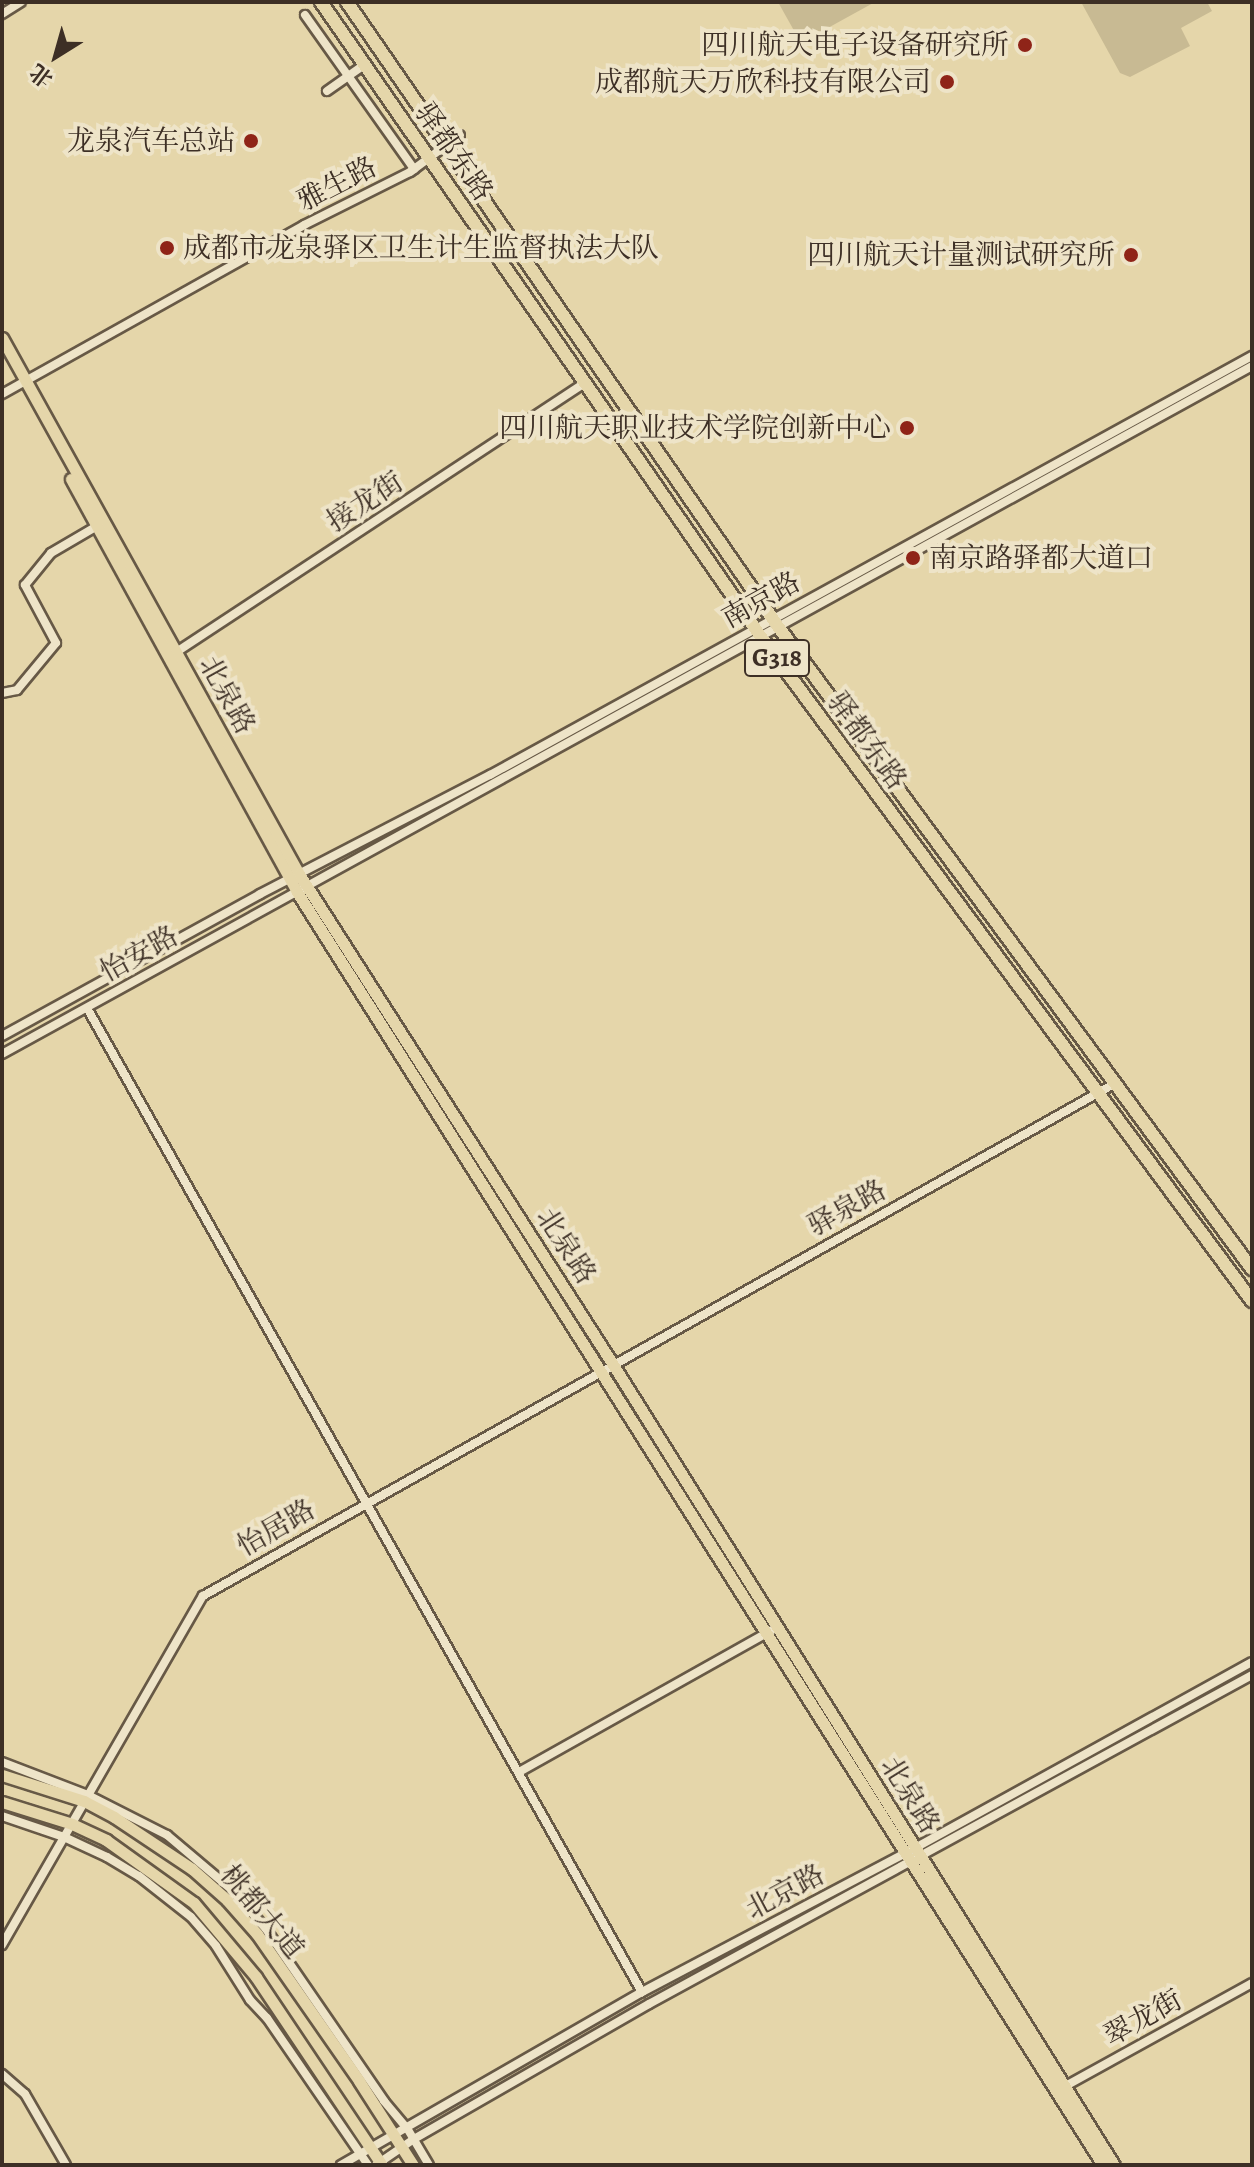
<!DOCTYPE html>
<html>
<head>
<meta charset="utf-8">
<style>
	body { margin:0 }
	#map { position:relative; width:1254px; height:2167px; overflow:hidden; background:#e5d6aa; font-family:Alegreya,"Noto Serif SC",serif }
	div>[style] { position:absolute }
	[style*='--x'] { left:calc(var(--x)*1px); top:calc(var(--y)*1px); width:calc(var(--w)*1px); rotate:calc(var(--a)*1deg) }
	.green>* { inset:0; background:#c8ba93 }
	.roads { filter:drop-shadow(2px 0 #675946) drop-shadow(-2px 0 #675946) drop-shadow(0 2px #675946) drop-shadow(0 -2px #675946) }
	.minor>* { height:8px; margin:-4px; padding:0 4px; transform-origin:4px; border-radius:4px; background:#eee4c8 }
	.major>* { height:11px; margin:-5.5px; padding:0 5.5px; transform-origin:5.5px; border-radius:5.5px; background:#e5d6aa }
	.highway>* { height:12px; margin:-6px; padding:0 6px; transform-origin:6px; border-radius:6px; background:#e5d6aa }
	.dots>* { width:22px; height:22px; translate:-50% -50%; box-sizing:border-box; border:4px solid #eee4c8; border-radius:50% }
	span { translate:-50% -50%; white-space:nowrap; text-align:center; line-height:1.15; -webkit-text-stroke:8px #eee4c8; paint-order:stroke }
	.shield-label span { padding:2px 6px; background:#eee4c8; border:2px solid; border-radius:6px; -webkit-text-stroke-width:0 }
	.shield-label { font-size:26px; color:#3d2f25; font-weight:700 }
	.poi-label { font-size:28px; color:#3d2f25 }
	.right { translate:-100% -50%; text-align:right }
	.left { translate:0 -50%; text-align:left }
	.street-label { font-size:28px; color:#3d2f25 }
	.frame { position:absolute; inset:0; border:4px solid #3d2f25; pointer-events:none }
	.north { position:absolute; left:16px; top:16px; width:80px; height:80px; -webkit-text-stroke:6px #eee4c8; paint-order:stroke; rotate:217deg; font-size:22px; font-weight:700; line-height:32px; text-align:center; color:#3d2f25 }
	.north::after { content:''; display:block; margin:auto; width:28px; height:36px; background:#3d2f25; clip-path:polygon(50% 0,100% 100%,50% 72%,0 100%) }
</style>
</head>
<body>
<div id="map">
	<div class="green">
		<div style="clip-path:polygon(778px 2px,875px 2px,806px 40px,797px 36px)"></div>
		<div style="clip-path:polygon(1081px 2px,1207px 2px,1212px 11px,1181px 28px,1190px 46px,1130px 77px,1120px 73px)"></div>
	</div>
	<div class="roads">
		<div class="minor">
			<div style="--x:2;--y:14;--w:22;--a:-32"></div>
			<div style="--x:305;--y:15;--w:189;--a:54.7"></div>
			<div style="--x:327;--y:91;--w:45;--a:-35.1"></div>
			<div style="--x:2;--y:394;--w:346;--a:-29.2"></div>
			<div style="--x:304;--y:225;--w:119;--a:-26.6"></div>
			<div style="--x:410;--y:172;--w:62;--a:-36.5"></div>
			<div style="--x:172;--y:655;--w:495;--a:-33.4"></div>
			<div style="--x:2;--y:693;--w:15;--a:-11"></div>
			<div style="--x:17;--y:690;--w:61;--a:-50.3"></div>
			<div style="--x:56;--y:643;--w:66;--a:-118.1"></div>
			<div style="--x:25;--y:585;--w:41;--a:-50.9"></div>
			<div style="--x:51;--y:553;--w:53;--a:-30.4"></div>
			<div style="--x:87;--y:1008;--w:1130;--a:60.58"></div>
			<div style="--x:2;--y:1036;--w:294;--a:-28.8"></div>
			<div style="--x:260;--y:894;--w:259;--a:-27.4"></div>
			<div style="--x:490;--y:775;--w:870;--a:-28.81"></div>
			<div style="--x:2;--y:1054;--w:1427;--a:-28.83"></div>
			<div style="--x:2;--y:1762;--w:92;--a:21"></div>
			<div style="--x:88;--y:1795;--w:89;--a:26.9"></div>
			<div style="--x:167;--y:1835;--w:85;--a:40.2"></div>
			<div style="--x:232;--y:1890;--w:52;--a:48.9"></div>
			<div style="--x:266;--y:1929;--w:209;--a:55.5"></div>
			<div style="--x:384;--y:2101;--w:35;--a:50"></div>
			<div style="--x:407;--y:2128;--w:43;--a:59.3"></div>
			<div style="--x:519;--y:1772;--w:295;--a:-29.3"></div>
			<div style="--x:2;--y:1816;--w:65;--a:18.7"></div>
			<div style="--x:64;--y:1837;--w:47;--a:24.9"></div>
			<div style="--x:107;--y:1857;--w:37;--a:31"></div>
			<div style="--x:139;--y:1876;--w:66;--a:38.3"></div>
			<div style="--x:191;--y:1917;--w:38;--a:49"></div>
			<div style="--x:216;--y:1946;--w:64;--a:57.8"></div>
			<div style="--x:250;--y:2000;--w:25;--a:47"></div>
			<div style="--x:267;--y:2018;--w:178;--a:55.5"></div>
			<div style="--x:2;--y:1945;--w:403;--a:-60.1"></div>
			<div style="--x:203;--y:1596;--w:1045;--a:-29.34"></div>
			<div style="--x:2;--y:2074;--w:30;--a:41"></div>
			<div style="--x:25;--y:2094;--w:82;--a:60"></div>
			<div style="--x:1060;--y:2089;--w:219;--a:-28.9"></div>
			<div style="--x:341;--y:2165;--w:347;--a:-29.9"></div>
			<div style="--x:642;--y:1992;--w:298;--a:-27.8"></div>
			<div style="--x:906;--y:1853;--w:395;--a:-28.9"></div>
			<div style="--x:376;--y:2165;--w:46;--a:-34.4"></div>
			<div style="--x:414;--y:2139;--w:271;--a:-29.9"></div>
			<div style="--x:649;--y:2004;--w:687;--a:-28.62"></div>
		</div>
		<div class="major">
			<div style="--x:2;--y:338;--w:613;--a:61.01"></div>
			<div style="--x:299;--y:874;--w:581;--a:57.38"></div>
			<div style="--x:612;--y:1363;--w:946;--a:57.96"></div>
			<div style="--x:71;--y:479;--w:471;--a:61.3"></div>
			<div style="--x:297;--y:892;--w:1507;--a:57.66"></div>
			<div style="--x:2;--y:1775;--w:86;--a:17.6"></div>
			<div style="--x:84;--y:1801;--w:34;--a:28"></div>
			<div style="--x:114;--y:1817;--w:94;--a:33.7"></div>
			<div style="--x:192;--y:1869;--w:47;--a:41.5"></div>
			<div style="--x:227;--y:1900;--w:45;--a:48.6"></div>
			<div style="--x:257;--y:1934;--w:179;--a:55.2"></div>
			<div style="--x:359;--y:2081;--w:100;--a:57.3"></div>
			<div style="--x:2;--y:1802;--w:73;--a:17.4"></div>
			<div style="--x:72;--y:1824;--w:38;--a:25"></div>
			<div style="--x:106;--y:1840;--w:108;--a:35.6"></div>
			<div style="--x:194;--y:1903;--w:97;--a:50"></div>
			<div style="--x:256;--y:1977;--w:226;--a:56.2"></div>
		</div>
		<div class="highway">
			<div style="--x:321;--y:2;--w:773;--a:55.28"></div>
			<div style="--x:761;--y:637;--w:826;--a:53.52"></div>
			<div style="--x:347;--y:2;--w:761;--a:55.39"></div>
			<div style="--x:779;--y:628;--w:797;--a:53.58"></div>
		</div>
	</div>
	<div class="dots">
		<div style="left:1025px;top:45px;background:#8f2418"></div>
		<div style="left:947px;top:82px;background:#8f2418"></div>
		<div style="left:251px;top:141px;background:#8f2418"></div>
		<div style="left:167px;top:248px;background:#8f2418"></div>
		<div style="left:1131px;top:255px;background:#8f2418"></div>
		<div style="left:907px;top:428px;background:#8f2418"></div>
		<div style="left:913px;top:558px;background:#8f2418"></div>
	</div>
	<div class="shield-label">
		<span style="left:777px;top:658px">G318</span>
	</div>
	<div class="poi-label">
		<span class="right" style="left:1009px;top:45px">四川航天电子设备研究所</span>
		<span class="right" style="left:931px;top:82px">成都航天万欣科技有限公司</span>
		<span class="right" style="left:235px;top:141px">龙泉汽车总站</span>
		<span class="left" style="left:183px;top:248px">成都市龙泉驿区卫生计生监督执法大队</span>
		<span class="right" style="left:1115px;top:255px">四川航天计量测试研究所</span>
		<span class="right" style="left:891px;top:428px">四川航天职业技术学院创新中心</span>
		<span class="left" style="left:929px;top:558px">南京路驿都大道口</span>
	</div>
	<div class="street-label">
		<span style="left:454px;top:152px;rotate:55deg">驿都东路</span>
		<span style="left:337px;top:184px;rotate:-27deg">雅生路</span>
		<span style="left:365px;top:502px;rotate:-33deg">接龙街</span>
		<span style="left:761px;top:600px;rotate:-29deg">南京路</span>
		<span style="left:227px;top:695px;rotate:61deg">北泉路</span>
		<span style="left:867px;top:741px;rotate:54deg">驿都东路</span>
		<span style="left:139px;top:954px;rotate:-29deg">怡安路</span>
		<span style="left:847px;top:1208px;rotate:-29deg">驿泉路</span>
		<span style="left:566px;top:1246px;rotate:57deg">北泉路</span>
		<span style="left:276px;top:1528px;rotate:-30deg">怡居路</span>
		<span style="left:910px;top:1795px;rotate:58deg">北泉路</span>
		<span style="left:785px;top:1892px;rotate:-28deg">北京路</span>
		<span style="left:262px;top:1912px;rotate:50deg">桃都大道</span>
		<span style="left:1143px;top:2018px;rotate:-29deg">翠龙街</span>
	</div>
	<div class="frame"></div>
	<div class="north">北</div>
</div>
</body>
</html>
